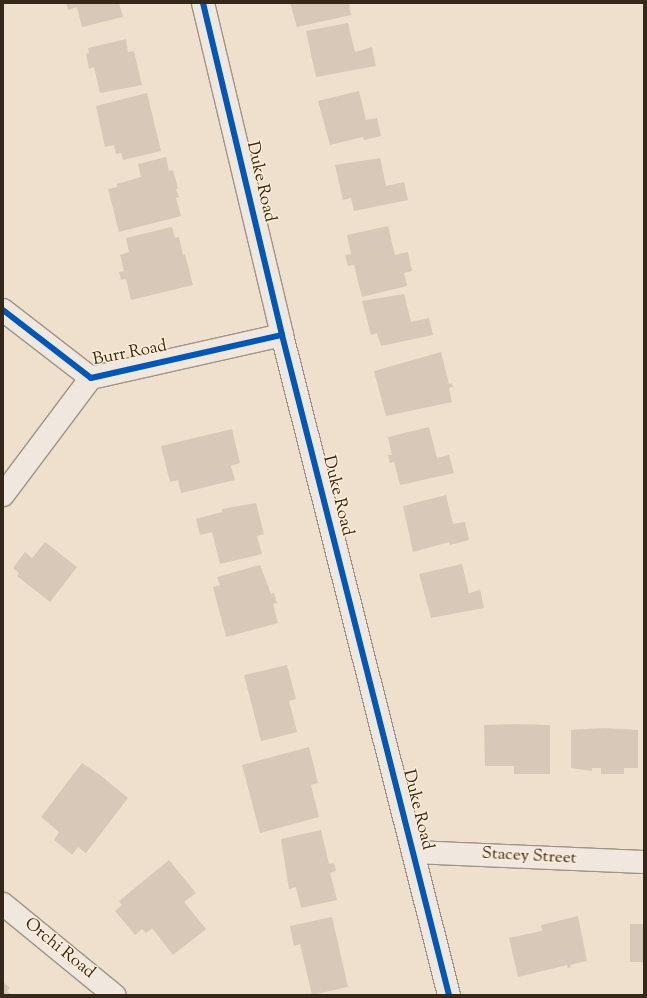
<!DOCTYPE html>
<html>
<head>
<meta charset="utf-8">
<style>
	body { margin:0 }
	#map { position:relative; width:647px; height:998px; overflow:hidden; background:#eee0cc; font-family:"Sorts Mill Goudy",serif }
	div>[style] { position:absolute }
	[style*='--x'] { left:calc(var(--x)*1px); top:calc(var(--y)*1px); width:calc(var(--w)*1px); rotate:calc(var(--a)*1deg) }
	.building>* { inset:0; background:#d8c8b8 }
	.roads { filter:drop-shadow(1px 0 #9e9487) drop-shadow(-1px 0 #9e9487) drop-shadow(0 1px #9e9487) drop-shadow(0 -1px #9e9487) }
	.minor>* { height:22px; margin:-11px; padding:0 11px; transform-origin:11px; border-radius:11px; background:#f0e8df }
	.cycleway>* { height:6px; margin:-3px; padding:0 3px; transform-origin:3px; border-radius:3px; background:#0057b8 }
	span { translate:-50% -50%; white-space:nowrap; text-align:center; line-height:1.15; -webkit-text-stroke:3px #fdedd5; paint-order:stroke }
	.street-label { font-size:17px; color:#362819 }
	.frame { position:absolute; inset:0; border:4px solid #362819; pointer-events:none }
</style>
</head>
<body>
<div id="map">
	<div class="building">
		<div style="clip-path:polygon(66px 3px,119px 3px,123px 17px,82px 27px,77px 7px,68px 10px)"></div>
		<div style="clip-path:polygon(290px 3px,349px 3px,351px 15px,297px 27px)"></div>
		<div style="clip-path:polygon(348px 23px,355px 52px,372px 47px,376px 66px,316px 77px,306px 31px)"></div>
		<div style="clip-path:polygon(126px 39px,128px 52px,134px 51px,142px 85px,100px 93px,94px 67px,89px 69px,86px 54px,89px 53px,88px 48px)"></div>
		<div style="clip-path:polygon(359px 91px,366px 120px,377px 118px,381px 136px,364px 140px,363px 137px,330px 145px,318px 101px)"></div>
		<div style="clip-path:polygon(147px 93px,161px 151px,123px 160px,121px 153px,116px 154px,114px 145px,105px 147px,96px 106px)"></div>
		<div style="clip-path:polygon(166px 157px,169px 171px,173px 170px,178px 188px,176px 189px,179px 197px,176px 198px,181px 216px,119px 232px,108px 189px,117px 187px,117px 184px,141px 177px,138px 164px)"></div>
		<div style="clip-path:polygon(380px 158px,386px 186px,404px 182px,408px 200px,354px 211px,351px 198px,343px 200px,335px 165px)"></div>
		<div style="clip-path:polygon(388px 226px,395px 255px,408px 252px,412px 271px,404px 273px,407px 286px,362px 297px,354px 265px,348px 266px,345px 255px,351px 254px,347px 235px)"></div>
		<div style="clip-path:polygon(172px 227px,175px 238px,179px 237px,183px 255px,185px 254px,193px 285px,131px 300px,126px 279px,121px 280px,119px 272px,124px 271px,120px 255px,129px 252px,126px 238px)"></div>
		<div style="clip-path:polygon(404px 294px,411px 322px,429px 318px,433px 335px,381px 346px,377px 333px,371px 335px,362px 301px)"></div>
		<div style="clip-path:polygon(441px 352px,449px 384px,452px 383px,453px 387px,449px 388px,452px 402px,386px 416px,374px 371px)"></div>
		<div style="clip-path:polygon(429px 427px,437px 458px,449px 455px,454px 473px,400px 485px,394px 462px,390px 463px,388px 455px,392px 455px,388px 437px)"></div>
		<div style="clip-path:polygon(232px 429px,240px 463px,231px 466px,235px 480px,181px 493px,178px 480px,170px 482px,161px 446px)"></div>
		<div style="clip-path:polygon(446px 495px,453px 524px,465px 522px,469px 540px,450px 545px,449px 542px,413px 552px,403px 506px)"></div>
		<div style="clip-path:polygon(256px 503px,264px 534px,257px 536px,262px 554px,220px 564px,212px 532px,200px 535px,196px 519px,222px 512px,222px 509px)"></div>
		<div style="clip-path:polygon(45px 542px,77px 567px,50px 602px,17px 576px,19px 573px,13px 568px,25px 552px,32px 558px)"></div>
		<div style="clip-path:polygon(462px 564px,469px 593px,480px 590px,484px 608px,431px 618px,419px 574px)"></div>
		<div style="clip-path:polygon(260px 565px,271px 594px,274px 593px,277px 603px,273px 604px,278px 623px,226px 637px,213px 587px,220px 585px,217px 577px)"></div>
		<div style="clip-path:polygon(287px 665px,296px 699px,289px 701px,297px 732px,261px 741px,244px 675px)"></div>
		<div style="clip-path:polygon(512px 724px,550px 725px,550px 774px,514px 774px,514px 766px,485px 766px,484px 725px)"></div>
		<div style="clip-path:polygon(603px 728px,638px 730px,638px 768px,624px 768px,624px 774px,601px 774px,601px 768px,592px 768px,592px 771px,571px 768px,571px 730px)"></div>
		<div style="clip-path:polygon(309px 747px,318px 783px,311px 785px,319px 817px,260px 833px,242px 765px)"></div>
		<div style="clip-path:polygon(82px 763px,100px 775px,128px 798px,86px 853px,78px 847px,72px 855px,54px 840px,59px 832px,41px 817px)"></div>
		<div style="clip-path:polygon(321px 830px,329px 864px,334px 863px,336px 871px,330px 873px,337px 900px,301px 908px,296px 887px,289px 889px,281px 839px)"></div>
		<div style="clip-path:polygon(169px 860px,196px 893px,184px 902px,206px 929px,173px 955px,152px 928px,146px 933px,142px 929px,135px 935px,115px 911px,122px 905px,119px 901px)"></div>
		<div style="clip-path:polygon(578px 916px,587px 961px,570px 965px,571px 967px,568px 968px,567px 965px,518px 977px,509px 938px,542px 931px,541px 925px)"></div>
		<div style="clip-path:polygon(332px 917px,348px 987px,312px 995px,300px 944px,294px 946px,290px 926px)"></div>
		<div style="clip-path:polygon(630px 924px,644px 924px,644px 962px,630px 962px)"></div>
		<div style="clip-path:polygon(3px 982px,10px 988px,7px 991px,12px 995px,3px 995px)"></div>
	</div>
	<div class="roads">
		<div class="minor">
			<div style="--x:203;--y:3;--w:341;--a:76.6"></div>
			<div style="--x:282;--y:335;--w:681;--a:75.8"></div>
			<div style="--x:3;--y:310;--w:111;--a:37.7"></div>
			<div style="--x:91;--y:378;--w:196;--a:-12.7"></div>
			<div style="--x:3;--y:495;--w:146;--a:-53.1"></div>
			<div style="--x:413;--y:852;--w:231;--a:2.5"></div>
			<div style="--x:3;--y:904;--w:144;--a:39.3"></div>
		</div>
	</div>
	<div class="cycleway">
		<div style="--x:203;--y:3;--w:341;--a:76.6"></div>
		<div style="--x:282;--y:335;--w:681;--a:75.8"></div>
		<div style="--x:3;--y:310;--w:111;--a:37.7"></div>
		<div style="--x:91;--y:378;--w:196;--a:-12.7"></div>
	</div>
	<div class="street-label">
		<span style="left:260px;top:182px;rotate:77deg">Duke Road</span>
		<span style="left:130px;top:354px;rotate:-11deg">Burr Road</span>
		<span style="left:337px;top:496px;rotate:76deg">Duke Road</span>
		<span style="left:417px;top:810px;rotate:76deg">Duke Road</span>
		<span style="left:529px;top:857px;rotate:3deg">Stacey Street</span>
		<span style="left:59px;top:949px;rotate:39deg">Orchi Road</span>
	</div>
	<div class="frame"></div>
</div>
</body>
</html>
